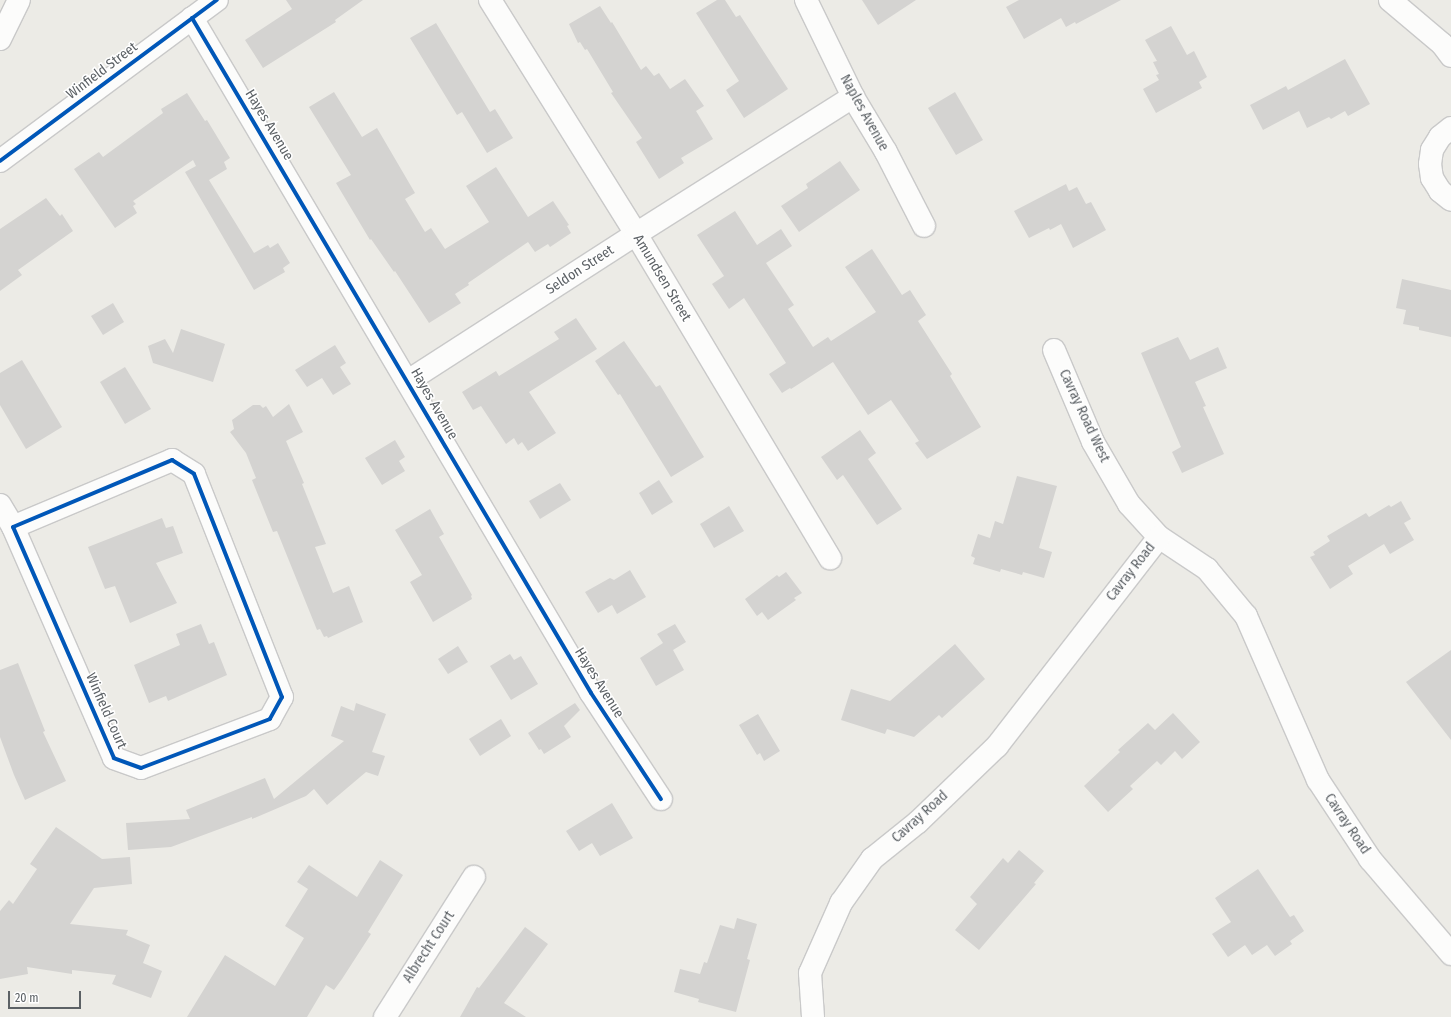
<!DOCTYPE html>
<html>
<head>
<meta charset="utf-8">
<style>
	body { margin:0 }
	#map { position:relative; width:1451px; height:1017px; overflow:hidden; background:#ecebe6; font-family:"Fira Sans Condensed",sans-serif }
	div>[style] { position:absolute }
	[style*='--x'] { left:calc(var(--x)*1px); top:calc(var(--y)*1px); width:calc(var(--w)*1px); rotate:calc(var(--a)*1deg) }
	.building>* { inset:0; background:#d4d3d1 }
	.roads { filter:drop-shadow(1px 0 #c9c9c9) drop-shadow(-1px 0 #c9c9c9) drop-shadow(0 1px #c9c9c9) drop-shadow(0 -1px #c9c9c9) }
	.minor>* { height:22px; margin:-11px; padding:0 11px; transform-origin:11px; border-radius:11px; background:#fcfcfb }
	.secondary>* { height:22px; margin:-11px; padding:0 11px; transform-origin:11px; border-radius:11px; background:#fcfcfb }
	.cycleway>* { height:4px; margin:-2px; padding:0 2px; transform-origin:2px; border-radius:2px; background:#0057b8 }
	span { translate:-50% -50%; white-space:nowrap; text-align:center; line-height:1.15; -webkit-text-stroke:3px #fff; paint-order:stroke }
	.street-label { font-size:14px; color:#5c6165 }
	.scale { position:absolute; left:8px; top:991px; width:73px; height:18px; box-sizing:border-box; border:2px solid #5c6165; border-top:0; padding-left:5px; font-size:12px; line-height:14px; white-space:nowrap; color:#5c6165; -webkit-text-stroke:3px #fff; paint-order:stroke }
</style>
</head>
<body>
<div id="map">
	<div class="building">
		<div style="clip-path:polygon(286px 0,363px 0,335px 20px,336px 22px,263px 68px,245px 40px,292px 9px)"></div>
		<div style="clip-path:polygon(717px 0,725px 0,736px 17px,740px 15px,788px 89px,744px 118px,726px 90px,739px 81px,696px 13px)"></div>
		<div style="clip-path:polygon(862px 0,916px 0,878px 25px)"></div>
		<div style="clip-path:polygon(1019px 0,1121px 0,1076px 24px,1075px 22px,1066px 27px,1061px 18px,1024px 39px,1006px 7px)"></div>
		<div style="clip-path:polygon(600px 6px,611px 23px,612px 22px,641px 70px,646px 66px,654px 76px,659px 73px,670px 89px,685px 79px,704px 106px,696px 111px,713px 139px,681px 158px,684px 163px,659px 179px,636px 142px,642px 138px,611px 93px,613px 92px,587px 49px,585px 50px,580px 42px,578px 43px,569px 24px)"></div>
		<div style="clip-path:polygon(436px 23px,490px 112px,495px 109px,513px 138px,487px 153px,462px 112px,457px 115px,410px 38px)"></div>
		<div style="clip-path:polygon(1171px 26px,1187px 55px,1194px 51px,1207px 77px,1199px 82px,1202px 88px,1156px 113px,1143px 89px,1159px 80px,1156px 75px,1159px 74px,1153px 62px,1157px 61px,1145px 40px)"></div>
		<div style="clip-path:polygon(1345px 59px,1370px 104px,1348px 116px,1345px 111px,1331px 119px,1329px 117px,1307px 128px,1299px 111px,1263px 130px,1250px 105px,1286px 86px,1288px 90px)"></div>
		<div style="clip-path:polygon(334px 92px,362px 137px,377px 128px,415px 193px,405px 199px,425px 232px,431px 228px,445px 249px,489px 222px,466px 186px,496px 167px,528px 217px,553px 201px,569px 225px,567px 226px,571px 233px,550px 247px,548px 244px,535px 252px,528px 242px,468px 283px,469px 285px,455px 294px,461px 303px,429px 323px,395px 271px,394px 272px,371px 239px,370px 240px,336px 183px,351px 175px,309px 107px)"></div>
		<div style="clip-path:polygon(955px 92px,983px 140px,956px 155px,928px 108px)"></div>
		<div style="clip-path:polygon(187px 93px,205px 121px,207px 120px,230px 158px,224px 162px,227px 169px,209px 180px,254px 253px,268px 245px,270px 248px,278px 243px,290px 263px,283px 268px,285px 272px,254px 290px,185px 172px,196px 166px,193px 160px,133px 201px,136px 204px,133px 206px,137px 213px,115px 228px,74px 169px,99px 152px,103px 157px,163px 113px,161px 109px)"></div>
		<div style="clip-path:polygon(840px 161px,860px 190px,799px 232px,781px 206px,808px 188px,806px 184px)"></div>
		<div style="clip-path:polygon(1066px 184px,1069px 191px,1077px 187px,1086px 204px,1091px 202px,1106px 230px,1073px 248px,1061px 224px,1050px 230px,1049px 228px,1029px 238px,1014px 211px)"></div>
		<div style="clip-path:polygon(46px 198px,60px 216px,62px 214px,73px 231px,18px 270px,22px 275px,0 291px,0 229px)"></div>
		<div style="clip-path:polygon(735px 211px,757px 245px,781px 229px,792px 246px,766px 263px,794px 305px,788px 309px,813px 347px,828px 337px,831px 341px,876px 312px,845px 267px,872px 249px,902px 295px,910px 290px,926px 315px,918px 321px,952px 374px,950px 376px,981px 427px,927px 459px,915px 443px,919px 441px,891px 400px,868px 415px,833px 362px,791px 389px,790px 388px,782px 393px,769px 374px,786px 363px,744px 298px,729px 309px,712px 284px,724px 276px,697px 235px)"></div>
		<div style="clip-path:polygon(1402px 279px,1451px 290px,1451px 337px,1419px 330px,1419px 327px,1403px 324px,1406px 310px,1396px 308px)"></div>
		<div style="clip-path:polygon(113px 303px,124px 322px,103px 335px,91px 316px)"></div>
		<div style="clip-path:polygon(576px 318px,597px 349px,529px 392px,556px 433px,528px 451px,522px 442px,518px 445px,514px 438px,506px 444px,481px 406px,473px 410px,462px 392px,496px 371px,499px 376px,559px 339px,554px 332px)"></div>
		<div style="clip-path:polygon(181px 329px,225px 344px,213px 382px,153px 363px,148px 346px,165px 339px,173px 353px)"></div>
		<div style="clip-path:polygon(1178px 337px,1190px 360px,1218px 347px,1227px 368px,1195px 382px,1206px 406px,1203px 407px,1224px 454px,1182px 473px,1172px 452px,1181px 447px,1141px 353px)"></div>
		<div style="clip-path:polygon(624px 341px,656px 387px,660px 385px,704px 457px,671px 477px,620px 394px,618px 395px,595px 361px)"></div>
		<div style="clip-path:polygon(335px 345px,346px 363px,340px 367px,351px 384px,333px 395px,322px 378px,307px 387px,295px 370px)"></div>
		<div style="clip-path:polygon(22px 360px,62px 427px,26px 449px,0 405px,0 373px)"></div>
		<div style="clip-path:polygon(125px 367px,151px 409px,125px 424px,100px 382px)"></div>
		<div style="clip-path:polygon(289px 404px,303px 432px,286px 441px,304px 483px,302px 484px,326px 544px,315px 547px,333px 593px,349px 586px,363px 622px,328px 638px,327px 636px,324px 637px,320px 629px,317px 630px,277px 531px,273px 532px,252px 480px,256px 478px,246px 453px,230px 432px,234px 429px,232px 420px,253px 405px,260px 405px,263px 408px,266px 406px,273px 417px)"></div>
		<div style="clip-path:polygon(860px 430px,876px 453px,868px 459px,902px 509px,877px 525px,843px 475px,837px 480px,821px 457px)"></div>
		<div style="clip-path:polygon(395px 440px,405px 457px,399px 461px,405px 471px,382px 485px,365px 458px)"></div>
		<div style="clip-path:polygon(1017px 476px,1057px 486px,1039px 548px,1052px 552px,1044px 578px,1023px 572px,1022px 575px,1001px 569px,1000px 572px,973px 564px,975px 558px,971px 556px,978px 534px,990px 538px,995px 521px,1003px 524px)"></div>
		<div style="clip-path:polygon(659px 480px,673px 502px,652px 515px,639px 493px)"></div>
		<div style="clip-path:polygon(560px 483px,571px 500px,540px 519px,529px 501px)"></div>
		<div style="clip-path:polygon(1401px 501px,1411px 519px,1404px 523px,1414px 540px,1390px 554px,1384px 544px,1348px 566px,1353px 574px,1330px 589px,1310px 557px,1315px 555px,1313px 552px,1330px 541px,1327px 536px,1366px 513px,1369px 517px,1389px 505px,1391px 507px)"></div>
		<div style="clip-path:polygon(729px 506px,744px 531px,714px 548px,700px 524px)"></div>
		<div style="clip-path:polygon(430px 509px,444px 534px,439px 537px,472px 595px,471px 596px,472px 599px,433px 622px,410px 582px,422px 575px,395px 530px)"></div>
		<div style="clip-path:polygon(162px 518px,166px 528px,173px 526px,183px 553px,156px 563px,177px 603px,130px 623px,115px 586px,105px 589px,88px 547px)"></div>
		<div style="clip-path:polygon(630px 570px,646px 597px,617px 614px,612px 605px,598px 613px,585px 592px,610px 578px,614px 580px)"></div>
		<div style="clip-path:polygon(786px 572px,802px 593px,794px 598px,796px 600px,768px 620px,762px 612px,757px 616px,745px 599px,777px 575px,779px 577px)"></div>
		<div style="clip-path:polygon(201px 624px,209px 644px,214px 642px,227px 675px,168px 701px,166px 696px,149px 703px,134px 665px,180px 645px,176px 634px)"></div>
		<div style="clip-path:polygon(675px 624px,686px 642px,673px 650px,684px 670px,656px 686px,640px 658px,663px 643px,657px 634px)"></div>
		<div style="clip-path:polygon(955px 644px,985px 679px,942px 718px,939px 715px,914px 737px,887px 729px,885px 734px,841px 720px,851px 689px,890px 701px)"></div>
		<div style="clip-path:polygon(458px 646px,468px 662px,448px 674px,438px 659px)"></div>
		<div style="clip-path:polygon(1451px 650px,1451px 740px,1406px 682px)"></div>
		<div style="clip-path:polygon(510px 654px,514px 660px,521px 656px,538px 684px,511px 700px,490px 666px)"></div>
		<div style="clip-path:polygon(18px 663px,45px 731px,43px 732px,66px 781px,25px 800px,14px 775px,0 737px,0 670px)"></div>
		<div style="clip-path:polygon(356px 703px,386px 714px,372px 752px,385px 756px,378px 776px,366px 772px,327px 805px,314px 789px,306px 796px,252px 819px,252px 817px,171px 847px,128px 850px,126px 823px,190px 819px,186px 810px,265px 778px,274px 799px,344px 741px,331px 736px,341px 706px,354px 711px)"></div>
		<div style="clip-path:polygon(575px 703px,580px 710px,564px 726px,571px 737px,544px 754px,541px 749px,539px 750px,528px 733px)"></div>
		<div style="clip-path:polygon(1173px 713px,1200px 742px,1182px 759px,1175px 751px,1161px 765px,1157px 761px,1130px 786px,1133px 789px,1108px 812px,1084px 786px,1120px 752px,1118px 750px,1148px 723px,1155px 730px)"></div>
		<div style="clip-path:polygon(758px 714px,780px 751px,764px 761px,760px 753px,757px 755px,739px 725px)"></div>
		<div style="clip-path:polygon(501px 719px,511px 736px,480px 756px,469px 739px)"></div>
		<div style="clip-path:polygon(612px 803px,633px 838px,600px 856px,592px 843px,579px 851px,566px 831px)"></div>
		<div style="clip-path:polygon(56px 827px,102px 859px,130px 857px,132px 884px,94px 888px,70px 924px,128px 930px,126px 935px,150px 945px,143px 963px,162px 971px,151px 998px,112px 984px,116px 975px,72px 970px,72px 974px,27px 967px,28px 974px,0 979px,0 911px,9px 900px,13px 904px,37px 869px,30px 864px)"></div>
		<div style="clip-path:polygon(1019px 850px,1044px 871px,1034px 883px,1036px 884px,979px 950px,955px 930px,977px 904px,970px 897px,1003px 858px,1008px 863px)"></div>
		<div style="clip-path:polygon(380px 860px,403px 875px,368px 932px,371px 934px,342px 979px,334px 990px,326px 985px,307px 1017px,187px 1017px,225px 955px,275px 986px,304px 938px,285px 926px,308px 889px,297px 882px,309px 865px,357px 897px)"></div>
		<div style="clip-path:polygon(1258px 869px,1290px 917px,1294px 915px,1304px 931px,1290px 941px,1292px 944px,1275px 956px,1267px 945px,1252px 955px,1245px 945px,1228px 957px,1212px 934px,1231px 922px,1215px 898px)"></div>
		<div style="clip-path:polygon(737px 918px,757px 924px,747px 959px,750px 960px,736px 1012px,698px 1002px,699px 999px,674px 992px,680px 969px,700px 974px,704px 962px,707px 963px,720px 925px,734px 929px)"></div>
		<div style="clip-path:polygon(525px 927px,548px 944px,504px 1003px,526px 1017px,460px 1017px,477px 987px,479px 988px)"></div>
	</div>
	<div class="roads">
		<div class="minor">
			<div style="--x:490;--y:0;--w:276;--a:58"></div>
			<div style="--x:636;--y:234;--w:378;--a:59.1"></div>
			<div style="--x:806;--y:0;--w:108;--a:64.1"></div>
			<div style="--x:853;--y:97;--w:64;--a:59"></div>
			<div style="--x:886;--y:152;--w:83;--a:62.8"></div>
			<div style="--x:1390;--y:0;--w:68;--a:40.2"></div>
			<div style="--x:1442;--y:44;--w:15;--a:53"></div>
			<div style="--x:192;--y:18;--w:784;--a:59.41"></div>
			<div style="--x:591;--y:693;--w:127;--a:56.6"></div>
			<div style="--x:0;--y:39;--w:43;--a:-64"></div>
			<div style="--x:1451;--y:128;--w:14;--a:141"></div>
			<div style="--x:1440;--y:137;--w:15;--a:122"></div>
			<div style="--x:1432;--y:150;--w:14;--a:98"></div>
			<div style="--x:1430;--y:164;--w:14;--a:82"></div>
			<div style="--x:1432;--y:178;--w:15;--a:58"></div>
			<div style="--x:1440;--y:191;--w:14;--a:39"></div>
			<div style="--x:1054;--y:350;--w:100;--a:67"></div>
			<div style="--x:1093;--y:442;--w:72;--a:59.9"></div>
			<div style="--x:1129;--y:504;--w:45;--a:47.7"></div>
			<div style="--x:1159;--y:537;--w:58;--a:33.7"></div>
			<div style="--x:1207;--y:569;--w:61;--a:50.3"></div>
			<div style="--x:1246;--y:616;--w:179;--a:66.3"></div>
			<div style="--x:1318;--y:780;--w:95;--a:56.6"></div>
			<div style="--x:1370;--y:859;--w:125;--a:49.5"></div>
			<div style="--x:408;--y:381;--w:271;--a:-32.8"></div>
			<div style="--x:636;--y:234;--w:257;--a:-32.3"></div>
			<div style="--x:172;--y:460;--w:26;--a:32"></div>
			<div style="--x:194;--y:474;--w:240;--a:68.5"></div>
			<div style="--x:282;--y:697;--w:25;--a:119"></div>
			<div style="--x:270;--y:719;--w:138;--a:159.2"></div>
			<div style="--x:141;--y:768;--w:29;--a:-160"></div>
			<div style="--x:114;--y:758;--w:252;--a:-113.6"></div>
			<div style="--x:13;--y:527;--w:173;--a:-22.8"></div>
			<div style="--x:0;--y:505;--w:26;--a:59"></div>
			<div style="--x:385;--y:1017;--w:166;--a:-57.6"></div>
			<div style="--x:813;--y:1017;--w:44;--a:-93.9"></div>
			<div style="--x:810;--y:973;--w:77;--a:-66.1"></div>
			<div style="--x:841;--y:903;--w:54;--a:-54.8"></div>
			<div style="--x:872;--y:859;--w:59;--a:-38.8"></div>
			<div style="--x:918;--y:822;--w:110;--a:-43.9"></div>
			<div style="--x:997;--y:746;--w:264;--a:-52.2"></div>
		</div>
		<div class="secondary">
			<div style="--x:0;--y:161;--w:270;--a:-36.6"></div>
		</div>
	</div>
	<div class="cycleway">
		<div style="--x:192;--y:18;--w:784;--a:59.41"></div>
		<div style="--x:591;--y:693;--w:127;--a:56.6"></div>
		<div style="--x:0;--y:161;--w:270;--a:-36.6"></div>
		<div style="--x:172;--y:460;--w:26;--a:32"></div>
		<div style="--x:194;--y:474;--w:240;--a:68.5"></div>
		<div style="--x:282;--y:697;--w:25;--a:119"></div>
		<div style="--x:270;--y:719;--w:138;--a:159.2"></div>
		<div style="--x:141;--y:768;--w:29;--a:-160"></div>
		<div style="--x:114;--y:758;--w:252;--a:-113.6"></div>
		<div style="--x:13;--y:527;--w:173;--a:-22.8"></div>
	</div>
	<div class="street-label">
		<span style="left:102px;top:71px;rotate:-37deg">Winfield Street</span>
		<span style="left:864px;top:113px;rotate:61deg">Naples Avenue</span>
		<span style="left:269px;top:125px;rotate:59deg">Hayes Avenue</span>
		<span style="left:580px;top:270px;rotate:-33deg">Seldon Street</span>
		<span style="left:662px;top:278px;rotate:59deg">Amundsen Street</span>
		<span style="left:434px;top:404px;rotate:60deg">Hayes Avenue</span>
		<span style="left:1084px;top:416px;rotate:65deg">Cavray Road West</span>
		<span style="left:1131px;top:572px;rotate:-52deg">Cavray Road</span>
		<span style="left:599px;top:683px;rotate:58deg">Hayes Avenue</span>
		<span style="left:106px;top:711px;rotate:66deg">Winfield Court</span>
		<span style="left:920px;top:817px;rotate:-42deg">Cavray Road</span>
		<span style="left:1347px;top:824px;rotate:56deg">Cavray Road</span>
		<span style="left:429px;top:947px;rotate:-57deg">Albrecht Court</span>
	</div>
	<div class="scale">20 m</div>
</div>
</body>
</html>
